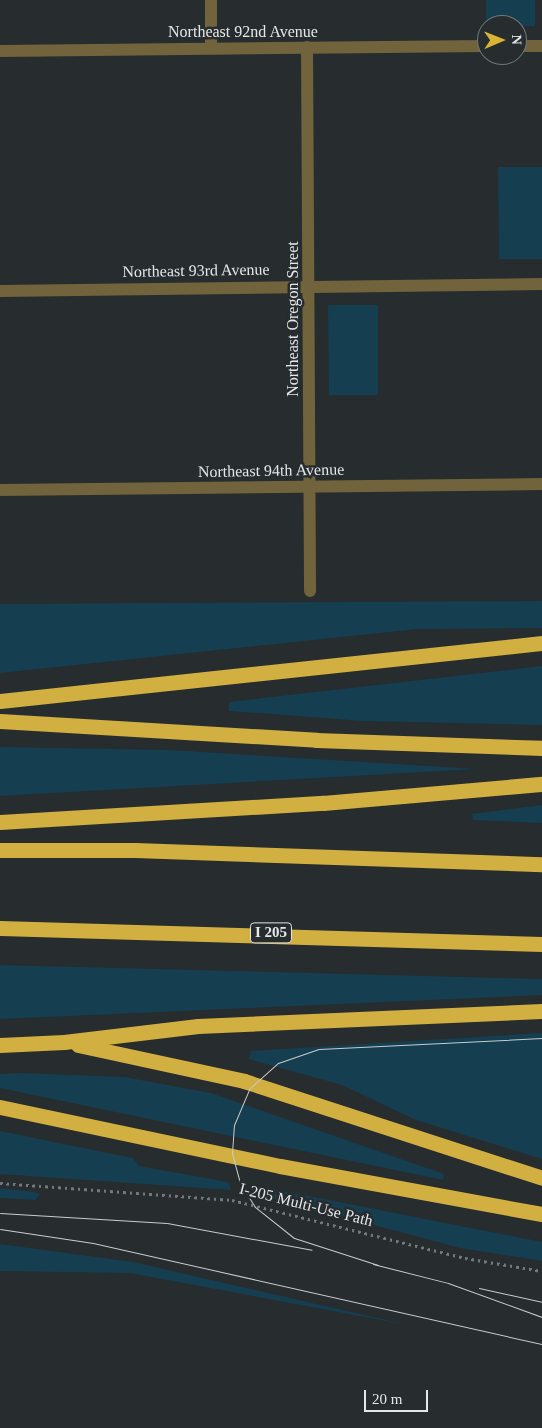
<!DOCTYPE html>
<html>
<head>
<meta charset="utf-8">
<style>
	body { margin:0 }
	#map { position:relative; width:542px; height:1428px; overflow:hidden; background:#272c2e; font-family:"Times New Roman",serif }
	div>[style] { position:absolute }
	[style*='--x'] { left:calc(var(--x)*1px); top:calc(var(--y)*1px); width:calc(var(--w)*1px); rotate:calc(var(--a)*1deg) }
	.green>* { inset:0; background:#153e51 }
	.path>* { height:3px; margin-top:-1.5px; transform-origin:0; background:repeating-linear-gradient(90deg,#74787a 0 2.5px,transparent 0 6.5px) }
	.minor>* { height:12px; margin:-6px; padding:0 6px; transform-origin:6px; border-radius:6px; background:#71633b }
	.highway>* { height:15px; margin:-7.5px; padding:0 7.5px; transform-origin:7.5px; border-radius:7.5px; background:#d2af41 }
	.tram>* { height:1px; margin:-0.5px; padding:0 0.5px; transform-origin:0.5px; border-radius:0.5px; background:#c9ccce }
	span { translate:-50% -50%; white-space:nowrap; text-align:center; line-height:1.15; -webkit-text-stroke:5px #272c2e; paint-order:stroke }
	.shield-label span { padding:1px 4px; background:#272c2e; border:1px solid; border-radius:4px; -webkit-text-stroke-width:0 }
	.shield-label { font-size:15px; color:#e4e7e9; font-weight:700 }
	.street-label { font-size:16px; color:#e4e7e9 }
	.north { position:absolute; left:477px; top:15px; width:50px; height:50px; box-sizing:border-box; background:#272c2e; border:1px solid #737779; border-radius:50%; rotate:89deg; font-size:14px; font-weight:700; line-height:20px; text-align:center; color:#e4e7e9 }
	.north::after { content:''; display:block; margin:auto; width:18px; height:22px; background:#dab333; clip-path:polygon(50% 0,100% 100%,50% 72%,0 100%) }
	.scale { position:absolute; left:364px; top:1390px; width:64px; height:22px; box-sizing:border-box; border:2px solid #e4e7e9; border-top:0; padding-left:6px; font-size:15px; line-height:18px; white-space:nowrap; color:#e4e7e9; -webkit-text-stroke:4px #272c2e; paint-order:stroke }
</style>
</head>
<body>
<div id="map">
	<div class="green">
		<div style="clip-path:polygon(486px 0,535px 0,535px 26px,486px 27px)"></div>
		<div style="clip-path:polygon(498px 167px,542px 167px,542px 259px,499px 259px)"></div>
		<div style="clip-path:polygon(328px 305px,378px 305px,378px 395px,329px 395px)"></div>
		<div style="clip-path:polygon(542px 601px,542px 628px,418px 629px,0 673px,0 604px)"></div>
		<div style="clip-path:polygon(542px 666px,542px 725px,363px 721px,229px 711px,229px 702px)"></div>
		<div style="clip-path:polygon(0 747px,169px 750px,477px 769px,0 796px)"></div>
		<div style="clip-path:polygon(542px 805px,542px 823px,473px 820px,472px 814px)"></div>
		<div style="clip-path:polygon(0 965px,542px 979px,542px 995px,0 1019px)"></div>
		<div style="clip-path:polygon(542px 1033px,542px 1159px,416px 1120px,342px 1085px,249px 1059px,251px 1051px)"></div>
		<div style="clip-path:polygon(22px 1073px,125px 1077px,211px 1093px,444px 1174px,443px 1180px,0 1088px,0 1074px)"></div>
		<div style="clip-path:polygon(0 1131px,133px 1158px,139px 1166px,228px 1182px,231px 1190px,0 1174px)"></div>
		<div style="clip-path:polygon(253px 1185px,542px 1242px,542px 1261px,460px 1248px,258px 1194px)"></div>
		<div style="clip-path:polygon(0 1188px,34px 1192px,40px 1194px,35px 1200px,0 1198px)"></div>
		<div style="clip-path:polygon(0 1244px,133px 1262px,408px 1325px,130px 1273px,0 1271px)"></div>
	</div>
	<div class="path">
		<div style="--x:0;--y:1183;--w:233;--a:4.2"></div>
		<div style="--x:232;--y:1200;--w:240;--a:14"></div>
		<div style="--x:465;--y:1258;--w:78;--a:9.6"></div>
	</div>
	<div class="minor">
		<div style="--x:211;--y:0;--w:48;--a:90"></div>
		<div style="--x:517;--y:46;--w:25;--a:0"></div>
		<div style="--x:307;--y:47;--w:544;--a:89.68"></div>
		<div style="--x:0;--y:51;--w:487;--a:-0.6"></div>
		<div style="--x:0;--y:291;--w:542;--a:-0.74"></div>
		<div style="--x:0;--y:490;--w:542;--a:-0.63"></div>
	</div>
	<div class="highway">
		<div style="--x:0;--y:701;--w:545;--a:-6.11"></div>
		<div style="--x:0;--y:721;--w:317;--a:3.4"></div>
		<div style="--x:316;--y:740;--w:226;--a:2"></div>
		<div style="--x:0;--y:822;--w:324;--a:-3.4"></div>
		<div style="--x:323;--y:803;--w:220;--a:-5"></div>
		<div style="--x:0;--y:850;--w:135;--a:0"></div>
		<div style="--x:135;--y:850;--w:407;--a:2"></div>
		<div style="--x:0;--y:928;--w:542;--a:1.69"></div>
		<div style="--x:0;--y:1045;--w:64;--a:-2.7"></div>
		<div style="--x:64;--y:1042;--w:135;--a:-6.8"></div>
		<div style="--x:198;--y:1026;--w:344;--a:-2.5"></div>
		<div style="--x:78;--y:1045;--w:170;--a:12.2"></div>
		<div style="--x:244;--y:1081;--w:313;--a:18"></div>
		<div style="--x:0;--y:1107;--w:286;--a:11.9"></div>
		<div style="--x:280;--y:1166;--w:266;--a:10.4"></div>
	</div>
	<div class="tram">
		<div style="--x:0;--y:1213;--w:167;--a:3.4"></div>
		<div style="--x:167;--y:1223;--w:147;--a:10.5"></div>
		<div style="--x:0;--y:1229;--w:94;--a:8.6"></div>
		<div style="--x:93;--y:1243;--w:460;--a:12.7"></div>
		<div style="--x:373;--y:1264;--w:77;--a:14.2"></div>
		<div style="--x:448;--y:1283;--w:100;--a:19.9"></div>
		<div style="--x:378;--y:1265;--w:88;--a:-162.2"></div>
		<div style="--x:294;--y:1238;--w:50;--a:-141.5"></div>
		<div style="--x:255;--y:1207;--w:28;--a:-122"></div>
		<div style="--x:240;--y:1183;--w:31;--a:-105"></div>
		<div style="--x:232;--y:1153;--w:28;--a:-86"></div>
		<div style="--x:234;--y:1125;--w:39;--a:-67"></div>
		<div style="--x:249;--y:1089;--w:39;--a:-42"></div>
		<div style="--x:278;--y:1063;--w:43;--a:-18.9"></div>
		<div style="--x:319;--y:1049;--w:223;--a:-2.8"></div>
		<div style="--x:479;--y:1288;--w:65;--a:12.5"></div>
	</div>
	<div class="shield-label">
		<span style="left:271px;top:933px">I 205</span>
	</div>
	<div class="street-label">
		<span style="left:243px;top:32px">Northeast 92nd Avenue</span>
		<span style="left:196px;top:271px;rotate:-1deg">Northeast 93rd Avenue</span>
		<span style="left:293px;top:319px;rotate:-90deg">Northeast Oregon Street</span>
		<span style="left:271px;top:471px;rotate:-1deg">Northeast 94th Avenue</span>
		<span style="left:306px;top:1205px;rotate:14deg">I-205 Multi-Use Path</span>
	</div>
	<div class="north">N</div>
	<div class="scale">20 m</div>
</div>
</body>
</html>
